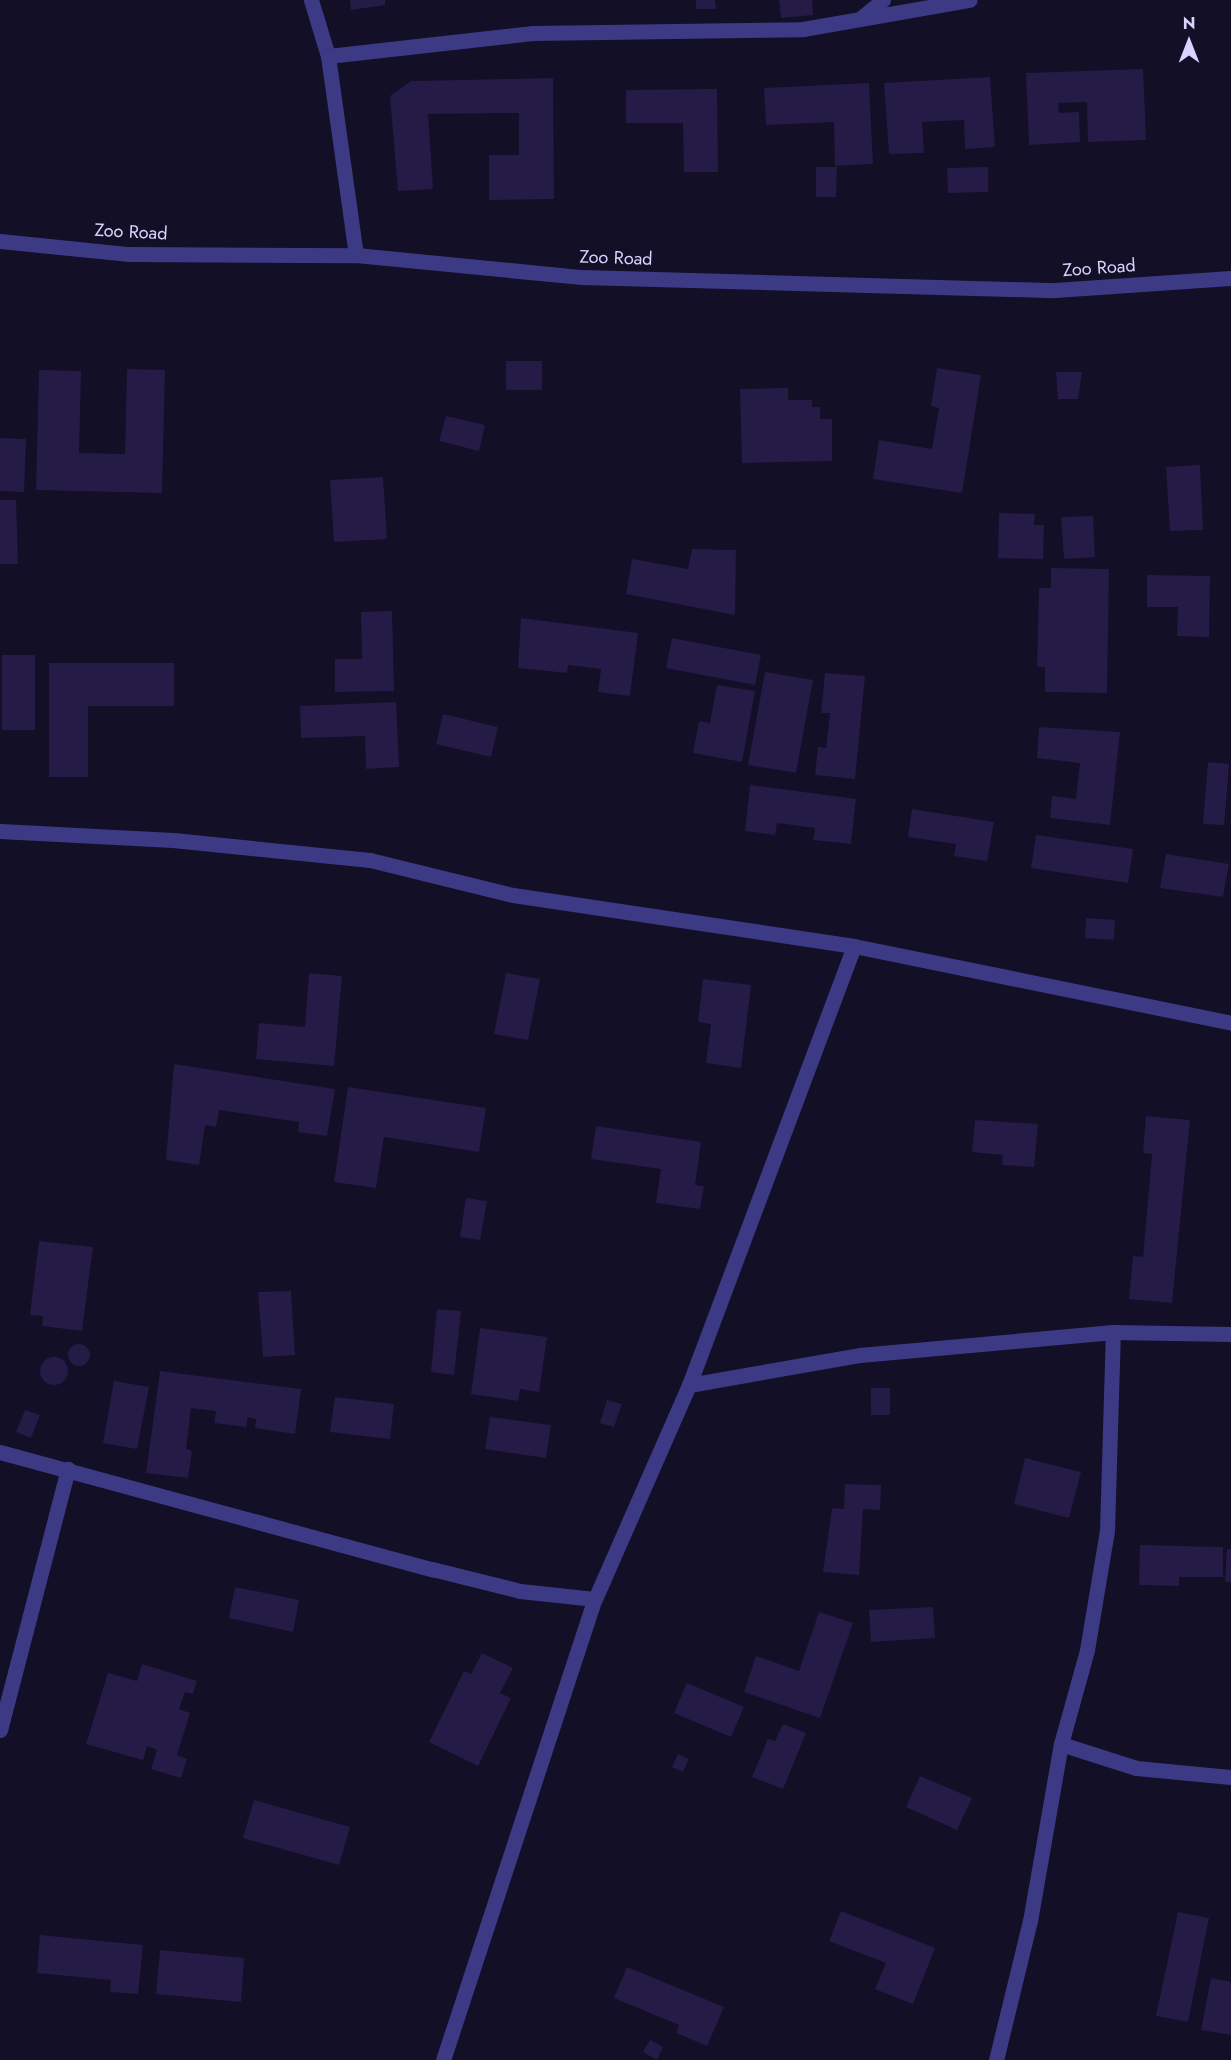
<!DOCTYPE html>
<html>
<head>
<meta charset="utf-8">
<style>
	body { margin:0 }
	#map { position:relative; width:1231px; height:2060px; overflow:hidden; background:#130f26; font-family:Jost,sans-serif }
	div>[style] { position:absolute }
	[style*='--x'] { left:calc(var(--x)*1px); top:calc(var(--y)*1px); width:calc(var(--w)*1px); rotate:calc(var(--a)*1deg) }
	.building>* { inset:0; background:#241b47 }
	.round { border-radius:50% }
	.street>* { height:15px; margin:-7.5px; padding:0 7.5px; transform-origin:7.5px; border-radius:7.5px; background:#3d3a85 }
	span { translate:-50% -50%; white-space:nowrap; text-align:center; line-height:1.15; -webkit-text-stroke:6px #130f26; paint-order:stroke }
	.street-label { font-size:18px; color:#d9d4ff }
	.north { position:absolute; left:1159px; top:12px; width:60px; height:60px; -webkit-text-stroke:4px #130f26; paint-order:stroke; rotate:0deg; font-size:16px; font-weight:700; line-height:24px; text-align:center; color:#d9d4ff }
	.north::after { content:''; display:block; margin:auto; width:21px; height:27px; background:#d9d4ff; clip-path:polygon(50% 0,100% 100%,50% 72%,0 100%) }
</style>
</head>
<body>
<div id="map">
	<div class="building">
		<div style="clip-path:polygon(350px 0,385px 0,385px 5px,351px 10px)"></div>
		<div style="clip-path:polygon(696px 0,715px 0,716px 9px,696px 9px)"></div>
		<div style="clip-path:polygon(779px 0,812px 0,813px 15px,781px 18px)"></div>
		<div style="clip-path:polygon(1143px 69px,1146px 140px,1088px 142px,1087px 102px,1058px 103px,1059px 113px,1079px 112px,1080px 142px,1029px 145px,1026px 73px)"></div>
		<div style="clip-path:polygon(990px 77px,995px 147px,965px 149px,964px 120px,922px 122px,924px 153px,889px 154px,884px 83px)"></div>
		<div style="clip-path:polygon(553px 78px,554px 199px,489px 200px,489px 155px,519px 155px,519px 113px,428px 114px,433px 189px,398px 191px,390px 96px,411px 81px)"></div>
		<div style="clip-path:polygon(869px 83px,873px 164px,835px 166px,834px 122px,766px 125px,764px 88px)"></div>
		<div style="clip-path:polygon(717px 89px,718px 172px,684px 172px,683px 123px,626px 123px,626px 90px)"></div>
		<div style="clip-path:polygon(816px 167px,837px 167px,836px 197px,816px 197px)"></div>
		<div style="clip-path:polygon(988px 167px,988px 192px,948px 193px,947px 168px)"></div>
		<div style="clip-path:polygon(506px 361px,542px 361px,542px 390px,506px 390px)"></div>
		<div style="clip-path:polygon(937px 368px,981px 375px,962px 493px,873px 479px,879px 440px,932px 449px,939px 408px,931px 406px)"></div>
		<div style="clip-path:polygon(127px 369px,165px 370px,162px 493px,36px 490px,39px 370px,81px 371px,79px 453px,125px 454px)"></div>
		<div style="clip-path:polygon(1056px 372px,1082px 372px,1078px 399px,1058px 399px)"></div>
		<div style="clip-path:polygon(788px 388px,788px 400px,812px 400px,812px 407px,820px 407px,820px 419px,832px 419px,832px 461px,742px 463px,740px 389px)"></div>
		<div style="clip-path:polygon(446px 416px,485px 425px,479px 451px,439px 441px)"></div>
		<div style="clip-path:polygon(0 438px,26px 439px,24px 492px,0 491px)"></div>
		<div style="clip-path:polygon(1200px 465px,1203px 530px,1170px 531px,1166px 467px)"></div>
		<div style="clip-path:polygon(383px 477px,387px 539px,334px 542px,330px 480px)"></div>
		<div style="clip-path:polygon(0 500px,16px 500px,18px 564px,0 564px)"></div>
		<div style="clip-path:polygon(999px 513px,1035px 514px,1034px 525px,1044px 525px,1043px 559px,998px 558px)"></div>
		<div style="clip-path:polygon(1093px 516px,1095px 557px,1064px 559px,1061px 517px)"></div>
		<div style="clip-path:polygon(692px 549px,736px 550px,735px 615px,626px 594px,632px 559px,688px 569px)"></div>
		<div style="clip-path:polygon(1051px 568px,1109px 569px,1107px 693px,1045px 692px,1045px 667px,1037px 667px,1039px 588px,1051px 588px)"></div>
		<div style="clip-path:polygon(1147px 575px,1210px 576px,1209px 637px,1177px 636px,1178px 607px,1147px 607px)"></div>
		<div style="clip-path:polygon(392px 611px,394px 691px,335px 692px,335px 659px,362px 659px,361px 612px)"></div>
		<div style="clip-path:polygon(521px 618px,638px 633px,630px 696px,598px 692px,601px 669px,568px 665px,567px 673px,518px 668px)"></div>
		<div style="clip-path:polygon(672px 638px,761px 655px,755px 685px,666px 668px)"></div>
		<div style="clip-path:polygon(2px 655px,35px 655px,35px 730px,2px 730px)"></div>
		<div style="clip-path:polygon(49px 663px,174px 663px,174px 706px,88px 706px,88px 777px,49px 777px)"></div>
		<div style="clip-path:polygon(765px 672px,813px 680px,796px 773px,748px 765px)"></div>
		<div style="clip-path:polygon(825px 673px,865px 676px,855px 779px,815px 775px,818px 747px,826px 748px,830px 713px,821px 713px)"></div>
		<div style="clip-path:polygon(717px 685px,755px 691px,742px 762px,693px 753px,699px 721px,710px 723px)"></div>
		<div style="clip-path:polygon(396px 702px,399px 767px,366px 769px,365px 736px,301px 738px,300px 706px)"></div>
		<div style="clip-path:polygon(443px 714px,498px 727px,491px 757px,436px 744px)"></div>
		<div style="clip-path:polygon(1039px 727px,1120px 732px,1110px 825px,1050px 818px,1052px 796px,1076px 799px,1080px 763px,1037px 758px)"></div>
		<div style="clip-path:polygon(1208px 762px,1229px 764px,1224px 825px,1203px 824px)"></div>
		<div style="clip-path:polygon(750px 785px,856px 799px,851px 844px,813px 840px,815px 828px,777px 823px,775px 835px,745px 831px)"></div>
		<div style="clip-path:polygon(912px 809px,994px 822px,987px 861px,954px 856px,956px 844px,908px 837px)"></div>
		<div style="clip-path:polygon(1036px 835px,1133px 849px,1128px 883px,1031px 868px)"></div>
		<div style="clip-path:polygon(1166px 854px,1229px 864px,1223px 897px,1160px 888px)"></div>
		<div style="clip-path:polygon(1086px 918px,1115px 920px,1114px 940px,1085px 938px)"></div>
		<div style="clip-path:polygon(309px 973px,342px 976px,334px 1066px,256px 1059px,259px 1023px,305px 1027px)"></div>
		<div style="clip-path:polygon(506px 973px,540px 979px,528px 1040px,494px 1034px)"></div>
		<div style="clip-path:polygon(703px 979px,751px 985px,741px 1068px,706px 1063px,711px 1024px,698px 1022px)"></div>
		<div style="clip-path:polygon(174px 1064px,335px 1089px,327px 1136px,298px 1132px,299px 1122px,219px 1110px,216px 1127px,205px 1125px,199px 1165px,166px 1160px)"></div>
		<div style="clip-path:polygon(348px 1087px,486px 1108px,479px 1152px,384px 1137px,376px 1188px,334px 1182px)"></div>
		<div style="clip-path:polygon(1146px 1116px,1190px 1120px,1172px 1303px,1129px 1299px,1133px 1256px,1143px 1257px,1152px 1154px,1143px 1153px)"></div>
		<div style="clip-path:polygon(975px 1120px,1038px 1124px,1034px 1167px,1002px 1165px,1003px 1155px,972px 1152px)"></div>
		<div style="clip-path:polygon(596px 1126px,701px 1142px,695px 1185px,704px 1186px,700px 1209px,656px 1203px,661px 1169px,591px 1159px)"></div>
		<div style="clip-path:polygon(466px 1198px,487px 1201px,480px 1240px,460px 1237px)"></div>
		<div style="clip-path:polygon(39px 1241px,93px 1247px,82px 1331px,42px 1326px,43px 1316px,30px 1315px)"></div>
		<div style="clip-path:polygon(291px 1291px,295px 1355px,263px 1357px,258px 1292px)"></div>
		<div style="clip-path:polygon(437px 1309px,461px 1311px,454px 1375px,431px 1372px)"></div>
		<div style="clip-path:polygon(480px 1328px,547px 1337px,539px 1392px,520px 1389px,518px 1401px,471px 1394px)"></div>
		<div class="round" style="left:68px;top:1344px;width:22px;height:22px"></div>
		<div class="round" style="left:40px;top:1357px;width:28px;height:28px"></div>
		<div style="clip-path:polygon(160px 1371px,301px 1389px,295px 1434px,255px 1428px,256px 1419px,248px 1417px,246px 1427px,214px 1423px,216px 1411px,191px 1408px,186px 1449px,192px 1451px,188px 1478px,146px 1473px)"></div>
		<div style="clip-path:polygon(114px 1381px,149px 1387px,137px 1449px,103px 1443px)"></div>
		<div style="clip-path:polygon(871px 1388px,890px 1388px,890px 1415px,871px 1415px)"></div>
		<div style="clip-path:polygon(335px 1397px,394px 1404px,390px 1439px,330px 1432px)"></div>
		<div style="clip-path:polygon(607px 1400px,622px 1404px,614px 1427px,600px 1423px)"></div>
		<div style="clip-path:polygon(25px 1410px,40px 1415px,31px 1438px,16px 1432px)"></div>
		<div style="clip-path:polygon(490px 1417px,551px 1425px,546px 1458px,485px 1449px)"></div>
		<div style="clip-path:polygon(1025px 1458px,1081px 1472px,1069px 1518px,1014px 1504px)"></div>
		<div style="clip-path:polygon(845px 1484px,881px 1485px,880px 1510px,863px 1509px,859px 1575px,823px 1572px,832px 1508px,844px 1509px)"></div>
		<div style="clip-path:polygon(1140px 1545px,1223px 1547px,1223px 1577px,1179px 1577px,1179px 1586px,1139px 1585px)"></div>
		<div style="clip-path:polygon(1227px 1549px,1231px 1549px,1231px 1582px,1225px 1582px)"></div>
		<div style="clip-path:polygon(235px 1587px,299px 1600px,293px 1632px,229px 1618px)"></div>
		<div style="clip-path:polygon(933px 1607px,935px 1638px,871px 1642px,869px 1610px)"></div>
		<div style="clip-path:polygon(819px 1612px,853px 1623px,820px 1718px,744px 1692px,756px 1656px,799px 1671px)"></div>
		<div style="clip-path:polygon(482px 1653px,513px 1668px,500px 1693px,511px 1698px,478px 1766px,429px 1742px,464px 1671px,471px 1674px)"></div>
		<div style="clip-path:polygon(142px 1664px,197px 1681px,193px 1694px,185px 1692px,179px 1709px,190px 1713px,177px 1755px,187px 1759px,181px 1778px,151px 1769px,157px 1750px,147px 1746px,143px 1760px,86px 1744px,108px 1673px,137px 1681px)"></div>
		<div style="clip-path:polygon(687px 1683px,744px 1707px,731px 1737px,674px 1713px)"></div>
		<div style="clip-path:polygon(783px 1724px,806px 1733px,783px 1789px,752px 1777px,768px 1739px,775px 1741px)"></div>
		<div style="clip-path:polygon(678px 1754px,689px 1759px,683px 1772px,672px 1767px)"></div>
		<div style="clip-path:polygon(920px 1776px,972px 1798px,957px 1830px,906px 1807px)"></div>
		<div style="clip-path:polygon(254px 1800px,350px 1827px,339px 1865px,243px 1838px)"></div>
		<div style="clip-path:polygon(841px 1911px,935px 1948px,913px 2004px,875px 1989px,886px 1963px,829px 1941px)"></div>
		<div style="clip-path:polygon(1178px 1912px,1209px 1918px,1188px 2022px,1156px 2016px)"></div>
		<div style="clip-path:polygon(40px 1935px,143px 1945px,138px 1994px,110px 1992px,111px 1980px,37px 1973px)"></div>
		<div style="clip-path:polygon(160px 1950px,244px 1958px,241px 2002px,156px 1994px)"></div>
		<div style="clip-path:polygon(627px 1967px,724px 2007px,707px 2046px,676px 2033px,679px 2025px,614px 1998px)"></div>
		<div style="clip-path:polygon(1211px 1978px,1231px 1982px,1231px 2035px,1201px 2030px)"></div>
		<div style="clip-path:polygon(650px 2040px,663px 2047px,657px 2060px,643px 2052px)"></div>
	</div>
	<div class="street">
		<div style="--x:311;--y:0;--w:59;--a:73.1"></div>
		<div style="--x:328;--y:56;--w:201;--a:82"></div>
		<div style="--x:862;--y:17;--w:27;--a:-39"></div>
		<div style="--x:328;--y:56;--w:205;--a:-6.4"></div>
		<div style="--x:532;--y:33;--w:271;--a:-0.8"></div>
		<div style="--x:803;--y:29;--w:169;--a:-9.9"></div>
		<div style="--x:0;--y:241;--w:130;--a:5.8"></div>
		<div style="--x:129;--y:254;--w:227;--a:0.3"></div>
		<div style="--x:356;--y:255;--w:227;--a:5.6"></div>
		<div style="--x:582;--y:277;--w:473;--a:1.6"></div>
		<div style="--x:1055;--y:290;--w:176;--a:-3.9"></div>
		<div style="--x:0;--y:831;--w:173;--a:3"></div>
		<div style="--x:173;--y:840;--w:198;--a:5.8"></div>
		<div style="--x:370;--y:860;--w:147;--a:13.8"></div>
		<div style="--x:513;--y:895;--w:345;--a:8.5"></div>
		<div style="--x:854;--y:946;--w:385;--a:11.5"></div>
		<div style="--x:689;--y:1385;--w:174;--a:-10"></div>
		<div style="--x:860;--y:1355;--w:254;--a:-5.2"></div>
		<div style="--x:1113;--y:1332;--w:118;--a:1"></div>
		<div style="--x:0;--y:1452;--w:448;--a:15.2"></div>
		<div style="--x:432;--y:1569;--w:91;--a:14"></div>
		<div style="--x:520;--y:1591;--w:75;--a:6.1"></div>
		<div style="--x:0;--y:1730;--w:270;--a:-75.4"></div>
		<div style="--x:1061;--y:1744;--w:79;--a:17.7"></div>
		<div style="--x:1136;--y:1768;--w:95;--a:5.4"></div>
		<div style="--x:443;--y:2060;--w:485;--a:-71.8"></div>
		<div style="--x:595;--y:1599;--w:234;--a:-66.3"></div>
		<div style="--x:689;--y:1385;--w:469;--a:-69.4"></div>
		<div style="--x:996;--y:2060;--w:143;--a:-76.3"></div>
		<div style="--x:1030;--y:1921;--w:180;--a:-80.1"></div>
		<div style="--x:1061;--y:1744;--w:98;--a:-74.5"></div>
		<div style="--x:1087;--y:1650;--w:121;--a:-80.5"></div>
		<div style="--x:1107;--y:1531;--w:199;--a:-88.3"></div>
	</div>
	<div class="street-label">
		<span style="left:131px;top:232px;rotate:3deg">Zoo Road</span>
		<span style="left:616px;top:258px;rotate:2deg">Zoo Road</span>
		<span style="left:1099px;top:268px;rotate:-4deg">Zoo Road</span>
	</div>
	<div class="north">N</div>
</div>
</body>
</html>
